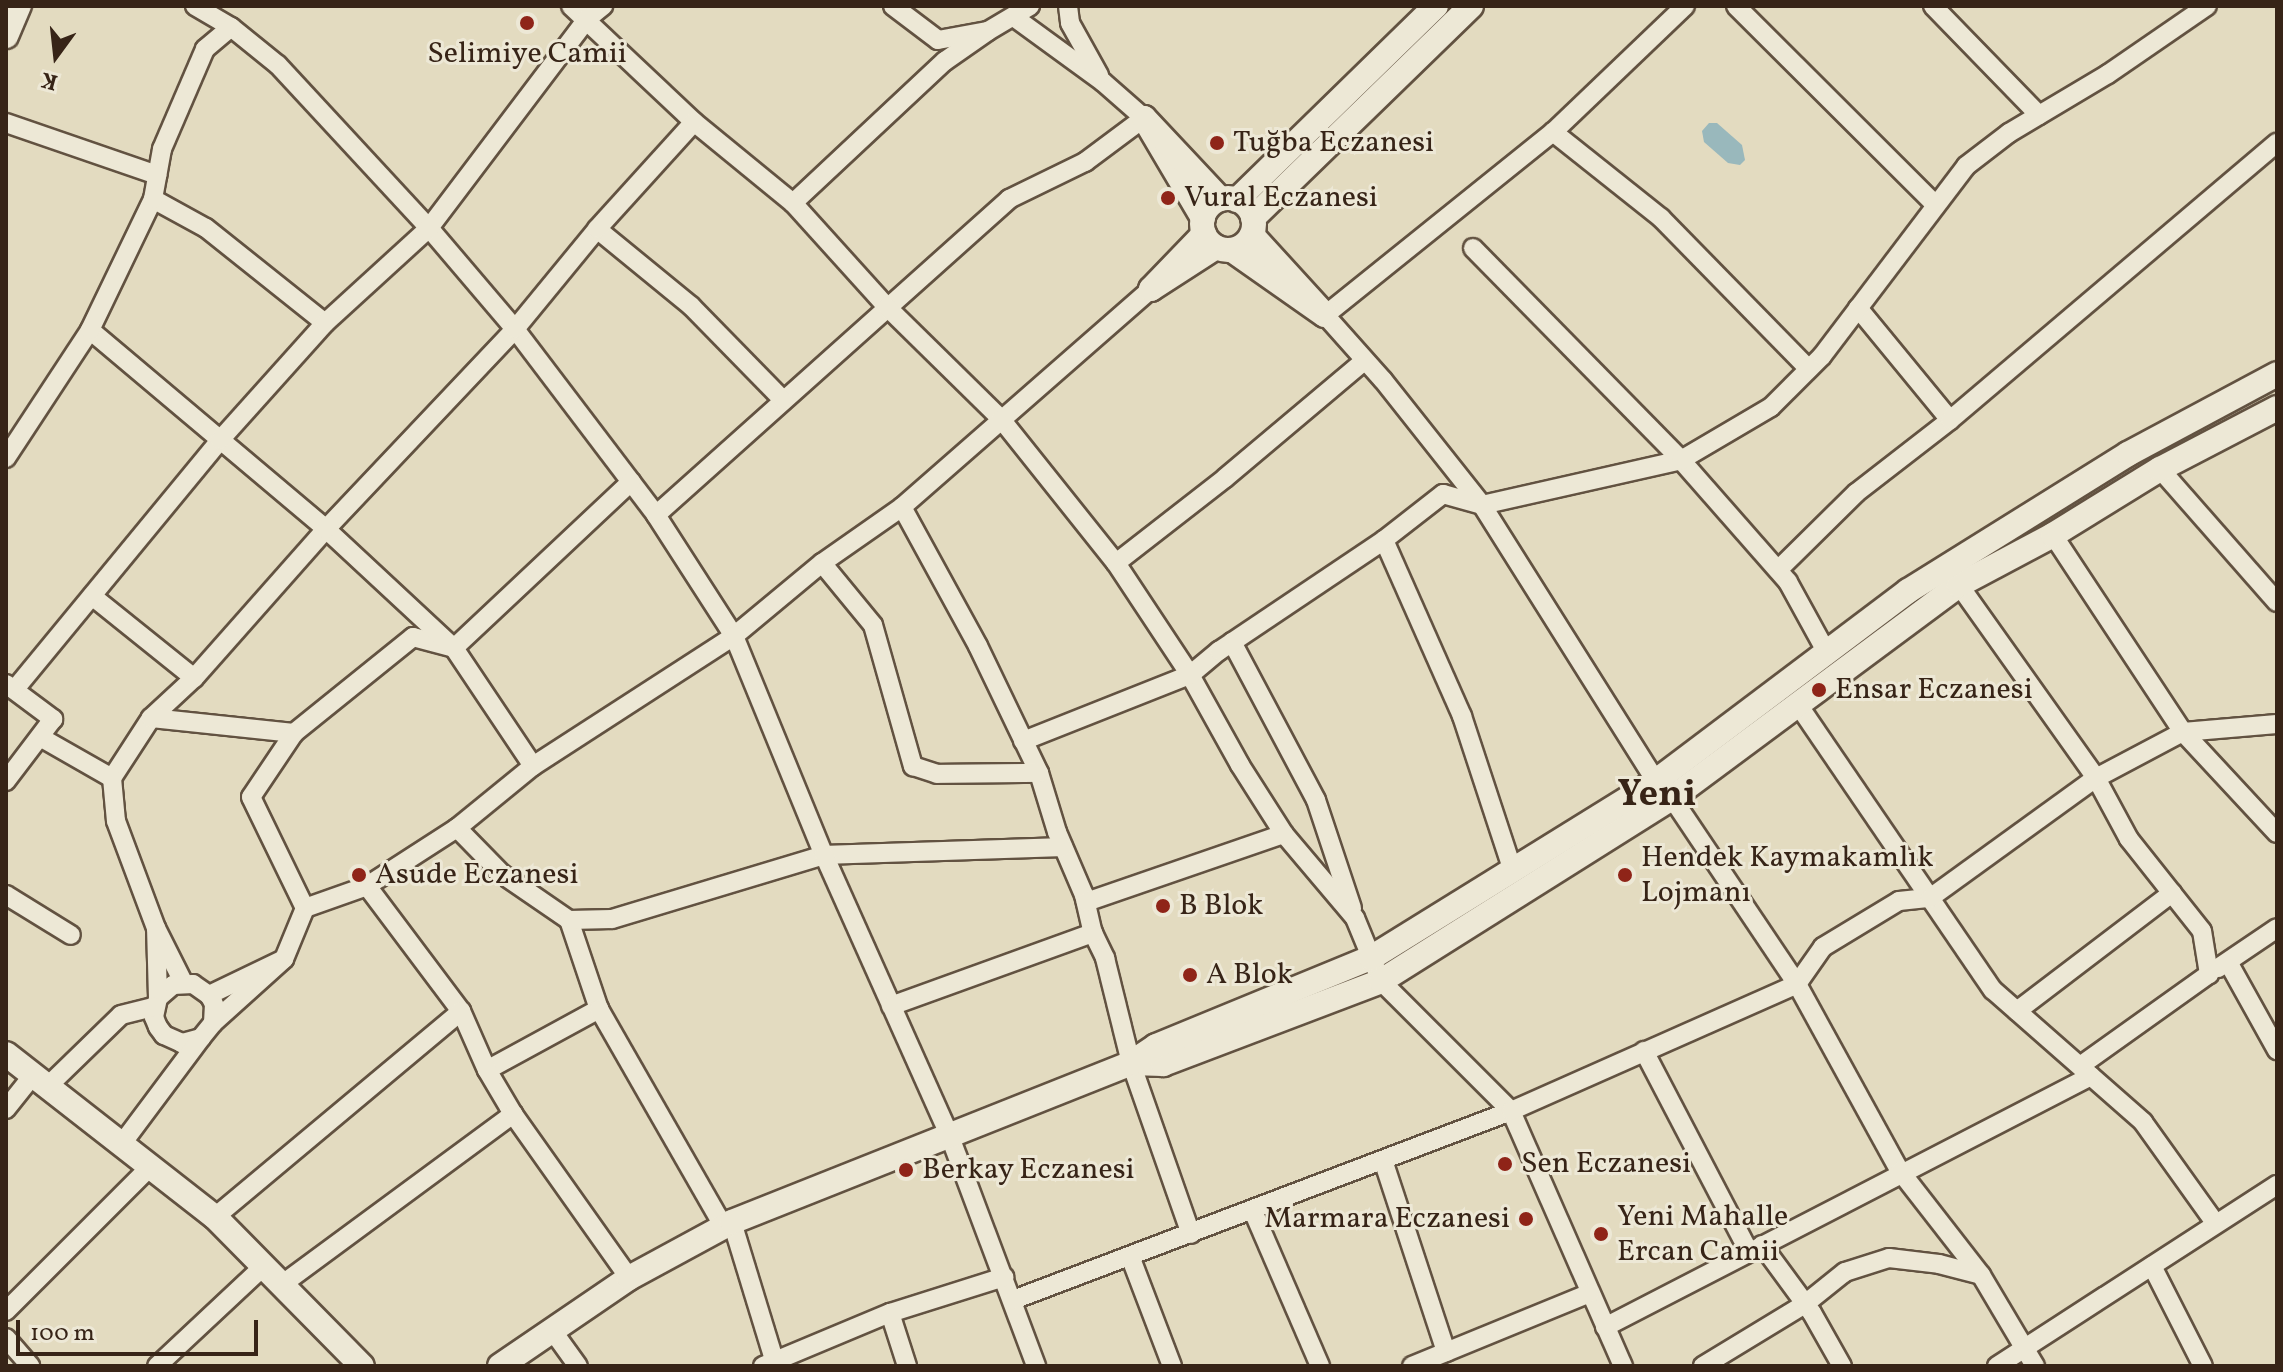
<!DOCTYPE html>
<html>
<head>
<meta charset="utf-8">
<style>
	body { margin:0 }
	#map { position:relative; width:2283px; height:1372px; overflow:hidden; background:#e3dbc0; font-family:Vollkorn,serif }
	div>[style] { position:absolute }
	[style*='--x'] { left:calc(var(--x)*1px); top:calc(var(--y)*1px); width:calc(var(--w)*1px); rotate:calc(var(--a)*1deg) }
	.water>* { inset:0; background:#99b8bc }
	.roads { filter:drop-shadow(2px 0 #625241) drop-shadow(-2px 0 #625241) drop-shadow(0 2px #625241) drop-shadow(0 -2px #625241) }
	.minor>* { height:18px; margin:-9px; padding:0 9px; transform-origin:9px; border-radius:9px; background:#ede8d6 }
	.secondary>* { height:24px; margin:-12px; padding:0 12px; transform-origin:12px; border-radius:12px; background:#ede8d6 }
	.secondary>.ring { margin:-12px; padding:0; box-sizing:content-box; background:none; border:24px solid #ede8d6; border-radius:50% }
	.dots>* { width:22px; height:22px; translate:-50% -50%; box-sizing:border-box; border:4px solid #ede8d6; border-radius:50% }
	span { translate:-50% -50%; white-space:nowrap; text-align:center; line-height:1.15; -webkit-text-stroke:6px #ede8d6; paint-order:stroke }
	.poi-label { font-size:30px; color:#372417 }
	.left { translate:0 -50%; text-align:left }
	.right { translate:-100% -50%; text-align:right }
	.district-label { font-size:38px; color:#372417; font-weight:700 }
	.frame { position:absolute; inset:0; border:8px solid #372417; pointer-events:none }
	.north { position:absolute; left:16px; top:16px; width:80px; height:80px; -webkit-text-stroke:6px #ede8d6; paint-order:stroke; rotate:195deg; font-size:22px; font-weight:700; line-height:32px; text-align:center; color:#372417 }
	.north::after { content:''; display:block; margin:auto; width:28px; height:36px; background:#372417; clip-path:polygon(50% 0,100% 100%,50% 72%,0 100%) }
	.scale { position:absolute; left:16px; top:1320px; width:242px; height:36px; box-sizing:border-box; border:4px solid #372417; border-top:0; padding-left:10px; font-size:24px; line-height:28px; white-space:nowrap; color:#372417; -webkit-text-stroke:6px #ede8d6; paint-order:stroke }
</style>
</head>
<body>
<div id="map">
	<div class="water">
		<div style="clip-path:polygon(1709px 123px,1717px 123px,1742px 145px,1745px 160px,1740px 165px,1728px 163px,1704px 142px,1702px 131px)"></div>
	</div>
	<div class="roads">
		<div class="minor">
			<div style="--x:195;--y:6;--w:42;--a:30.3"></div>
			<div style="--x:231;--y:27;--w:60;--a:39"></div>
			<div style="--x:278;--y:65;--w:222;--a:47.2"></div>
			<div style="--x:429;--y:228;--w:133;--a:49.6"></div>
			<div style="--x:515;--y:329;--w:233;--a:52.8"></div>
			<div style="--x:656;--y:515;--w:474;--a:-41.8"></div>
			<div style="--x:1009;--y:199;--w:85;--a:-26"></div>
			<div style="--x:1085;--y:162;--w:74;--a:-36.7"></div>
			<div style="--x:1144;--y:118;--w:55;--a:-138.7"></div>
			<div style="--x:1103;--y:82;--w:110;--a:-143.9"></div>
			<div style="--x:571;--y:6;--w:169;--a:43.3"></div>
			<div style="--x:694;--y:122;--w:128;--a:39.3"></div>
			<div style="--x:793;--y:203;--w:140;--a:47.9"></div>
			<div style="--x:887;--y:307;--w:160;--a:44.5"></div>
			<div style="--x:1001;--y:419;--w:184;--a:51.4"></div>
			<div style="--x:1116;--y:563;--w:134;--a:56.5"></div>
			<div style="--x:1190;--y:675;--w:103;--a:60.9"></div>
			<div style="--x:1240;--y:765;--w:82;--a:57.5"></div>
			<div style="--x:1284;--y:834;--w:110;--a:49.8"></div>
			<div style="--x:1355;--y:918;--w:68;--a:67.6"></div>
			<div style="--x:1381;--y:981;--w:184;--a:45"></div>
			<div style="--x:1511;--y:1111;--w:279;--a:66.3"></div>
			<div style="--x:893;--y:6;--w:56;--a:37.1"></div>
			<div style="--x:938;--y:40;--w:51;--a:-10.2"></div>
			<div style="--x:988;--y:31;--w:49;--a:-30.8"></div>
			<div style="--x:1068;--y:6;--w:17;--a:83"></div>
			<div style="--x:1070;--y:23;--w:60;--a:60.9"></div>
			<div style="--x:1685;--y:6;--w:182;--a:136.3"></div>
			<div style="--x:1553;--y:132;--w:292;--a:141.2"></div>
			<div style="--x:1325;--y:315;--w:87;--a:48.3"></div>
			<div style="--x:1383;--y:380;--w:159;--a:51.6"></div>
			<div style="--x:1482;--y:505;--w:326;--a:57.8"></div>
			<div style="--x:1656;--y:781;--w:23;--a:47"></div>
			<div style="--x:1672;--y:798;--w:224;--a:56.1"></div>
			<div style="--x:1797;--y:984;--w:213;--a:61.2"></div>
			<div style="--x:1900;--y:1171;--w:132;--a:52.1"></div>
			<div style="--x:1981;--y:1275;--w:106;--a:59.3"></div>
			<div style="--x:1736;--y:6;--w:282;--a:44.9"></div>
			<div style="--x:1933;--y:6;--w:152;--a:45.8"></div>
			<div style="--x:6;--y:123;--w:160;--a:19"></div>
			<div style="--x:1553;--y:132;--w:138;--a:38.5"></div>
			<div style="--x:1661;--y:218;--w:211;--a:45.6"></div>
			<div style="--x:153;--y:199;--w:60;--a:28.7"></div>
			<div style="--x:206;--y:228;--w:152;--a:38.6"></div>
			<div style="--x:793;--y:203;--w:208;--a:-43.1"></div>
			<div style="--x:945;--y:61;--w:52;--a:-34.9"></div>
			<div style="--x:597;--y:229;--w:122;--a:39.3"></div>
			<div style="--x:691;--y:306;--w:132;--a:45.6"></div>
			<div style="--x:1473;--y:248;--w:297;--a:45.5"></div>
			<div style="--x:1681;--y:460;--w:162;--a:48.7"></div>
			<div style="--x:1788;--y:582;--w:79;--a:61.2"></div>
			<div style="--x:1858;--y:308;--w:145;--a:50.6"></div>
			<div style="--x:90;--y:330;--w:309;--a:40.1"></div>
			<div style="--x:326;--y:529;--w:199;--a:131.5"></div>
			<div style="--x:194;--y:678;--w:59;--a:137.1"></div>
			<div style="--x:151;--y:718;--w:72;--a:123"></div>
			<div style="--x:6;--y:458;--w:153;--a:-56.7"></div>
			<div style="--x:90;--y:330;--w:145;--a:-64.3"></div>
			<div style="--x:153;--y:199;--w:51;--a:-79.8"></div>
			<div style="--x:162;--y:149;--w:109;--a:-66.7"></div>
			<div style="--x:205;--y:49;--w:34;--a:-40"></div>
			<div style="--x:2160;--y:469;--w:177;--a:48.7"></div>
			<div style="--x:902;--y:507;--w:331;--a:-41.2"></div>
			<div style="--x:656;--y:515;--w:144;--a:57.2"></div>
			<div style="--x:734;--y:636;--w:114;--a:-39.7"></div>
			<div style="--x:822;--y:563;--w:98;--a:-35"></div>
			<div style="--x:902;--y:507;--w:158;--a:61.3"></div>
			<div style="--x:978;--y:646;--w:141;--a:64.3"></div>
			<div style="--x:1039;--y:773;--w:62;--a:73"></div>
			<div style="--x:1057;--y:832;--w:69;--a:66.8"></div>
			<div style="--x:1084;--y:895;--w:39;--a:77"></div>
			<div style="--x:1093;--y:933;--w:28;--a:64"></div>
			<div style="--x:1105;--y:958;--w:108;--a:76.1"></div>
			<div style="--x:1131;--y:1063;--w:181;--a:70.7"></div>
			<div style="--x:2053;--y:535;--w:236;--a:56.6"></div>
			<div style="--x:2183;--y:732;--w:138;--a:47.1"></div>
			<div style="--x:1384;--y:540;--w:193;--a:66.1"></div>
			<div style="--x:1462;--y:716;--w:163;--a:71.8"></div>
			<div style="--x:822;--y:563;--w:80;--a:50.6"></div>
			<div style="--x:873;--y:625;--w:147;--a:74.2"></div>
			<div style="--x:913;--y:766;--w:25;--a:18"></div>
			<div style="--x:937;--y:774;--w:102;--a:-0.6"></div>
			<div style="--x:1116;--y:563;--w:138;--a:-37.9"></div>
			<div style="--x:1225;--y:478;--w:182;--a:-40.1"></div>
			<div style="--x:1778;--y:570;--w:110;--a:-44.6"></div>
			<div style="--x:1856;--y:493;--w:119;--a:-37.8"></div>
			<div style="--x:1950;--y:420;--w:429;--a:-40.3"></div>
			<div style="--x:1959;--y:585;--w:237;--a:54.6"></div>
			<div style="--x:2096;--y:778;--w:69;--a:61.6"></div>
			<div style="--x:2129;--y:839;--w:117;--a:51.6"></div>
			<div style="--x:2202;--y:931;--w:44;--a:80.8"></div>
			<div style="--x:2209;--y:974;--w:158;--a:144.5"></div>
			<div style="--x:92;--y:596;--w:131;--a:38.8"></div>
			<div style="--x:1232;--y:642;--w:179;--a:62"></div>
			<div style="--x:1316;--y:800;--w:114;--a:71.6"></div>
			<div style="--x:6;--y:684;--w:59;--a:36.7"></div>
			<div style="--x:53;--y:719;--w:78;--a:127.2"></div>
			<div style="--x:15;--y:689;--w:323;--a:-50.5"></div>
			<div style="--x:220;--y:440;--w:157;--a:-48.1"></div>
			<div style="--x:325;--y:323;--w:141;--a:-42.4"></div>
			<div style="--x:429;--y:228;--w:262;--a:-52.9"></div>
			<div style="--x:587;--y:19;--w:21;--a:-39"></div>
			<div style="--x:1799;--y:706;--w:344;--a:55.7"></div>
			<div style="--x:1993;--y:990;--w:200;--a:41.3"></div>
			<div style="--x:2143;--y:1122;--w:125;--a:54.4"></div>
			<div style="--x:151;--y:718;--w:144;--a:6"></div>
			<div style="--x:294;--y:733;--w:153;--a:-38.9"></div>
			<div style="--x:413;--y:637;--w:42;--a:15"></div>
			<div style="--x:454;--y:648;--w:243;--a:-43.2"></div>
			<div style="--x:294;--y:733;--w:77;--a:123.9"></div>
			<div style="--x:251;--y:797;--w:123;--a:64.1"></div>
			<div style="--x:40;--y:737;--w:83;--a:29.7"></div>
			<div style="--x:112;--y:778;--w:43;--a:84.7"></div>
			<div style="--x:116;--y:821;--w:114;--a:69.5"></div>
			<div style="--x:1023;--y:741;--w:180;--a:-21.6"></div>
			<div style="--x:1190;--y:675;--w:38;--a:-40"></div>
			<div style="--x:1219;--y:651;--w:199;--a:-33.9"></div>
			<div style="--x:1384;--y:540;--w:75;--a:-37.9"></div>
			<div style="--x:1443;--y:494;--w:41;--a:15.8"></div>
			<div style="--x:1482;--y:505;--w:204;--a:-12.7"></div>
			<div style="--x:1681;--y:460;--w:104;--a:-30.5"></div>
			<div style="--x:1771;--y:407;--w:72;--a:-45"></div>
			<div style="--x:1822;--y:356;--w:238;--a:-52.8"></div>
			<div style="--x:1966;--y:166;--w:54;--a:-37.5"></div>
			<div style="--x:2009;--y:133;--w:115;--a:-30.8"></div>
			<div style="--x:2108;--y:74;--w:120;--a:-34.5"></div>
			<div style="--x:533;--y:766;--w:142;--a:-123.8"></div>
			<div style="--x:454;--y:648;--w:175;--a:-137.1"></div>
			<div style="--x:326;--y:529;--w:275;--a:-46.6"></div>
			<div style="--x:515;--y:329;--w:129;--a:-50.6"></div>
			<div style="--x:597;--y:229;--w:144;--a:-47.8"></div>
			<div style="--x:457;--y:828;--w:64;--a:45.6"></div>
			<div style="--x:502;--y:874;--w:81;--a:34.5"></div>
			<div style="--x:569;--y:920;--w:94;--a:71.4"></div>
			<div style="--x:367;--y:886;--w:156;--a:53.1"></div>
			<div style="--x:6;--y:895;--w:76;--a:31.6"></div>
			<div style="--x:1086;--y:902;--w:209;--a:-19"></div>
			<div style="--x:569;--y:920;--w:43;--a:-1.3"></div>
			<div style="--x:612;--y:919;--w:221;--a:-16.8"></div>
			<div style="--x:824;--y:855;--w:239;--a:-1.9"></div>
			<div style="--x:284;--y:959;--w:55;--a:-67.6"></div>
			<div style="--x:305;--y:908;--w:66;--a:-19.5"></div>
			<div style="--x:367;--y:886;--w:107;--a:-32.8"></div>
			<div style="--x:457;--y:828;--w:98;--a:-39.2"></div>
			<div style="--x:533;--y:766;--w:239;--a:-32.9"></div>
			<div style="--x:734;--y:636;--w:237;--a:67.7"></div>
			<div style="--x:824;--y:855;--w:306;--a:65.9"></div>
			<div style="--x:949;--y:1134;--w:248;--a:69.4"></div>
			<div style="--x:2228;--y:962;--w:101;--a:60.9"></div>
			<div style="--x:2218;--y:968;--w:71;--a:-34.1"></div>
			<div style="--x:209;--y:995;--w:83;--a:-25.6"></div>
			<div style="--x:284;--y:959;--w:96;--a:138"></div>
			<div style="--x:158;--y:998;--w:20;--a:-41"></div>
			<div style="--x:173;--y:985;--w:20;--a:-3"></div>
			<div style="--x:193;--y:984;--w:19;--a:35"></div>
			<div style="--x:209;--y:995;--w:10;--a:61"></div>
			<div style="--x:214;--y:1004;--w:19;--a:93"></div>
			<div style="--x:213;--y:1023;--w:19;--a:129"></div>
			<div style="--x:201;--y:1038;--w:20;--a:165"></div>
			<div style="--x:182;--y:1043;--w:20;--a:-156"></div>
			<div style="--x:164;--y:1035;--w:10;--a:-127"></div>
			<div style="--x:158;--y:1027;--w:11;--a:-112"></div>
			<div style="--x:154;--y:1017;--w:19;--a:-78"></div>
			<div style="--x:158;--y:998;--w:70;--a:-91.6"></div>
			<div style="--x:156;--y:928;--w:60;--a:63.4"></div>
			<div style="--x:891;--y:1006;--w:215;--a:-19.9"></div>
			<div style="--x:2017;--y:1011;--w:195;--a:-37.3"></div>
			<div style="--x:1644;--y:1051;--w:227;--a:62.4"></div>
			<div style="--x:487;--y:1070;--w:128;--a:-28.6"></div>
			<div style="--x:599;--y:1009;--w:251;--a:60.2"></div>
			<div style="--x:47;--y:1087;--w:103;--a:-44.2"></div>
			<div style="--x:121;--y:1015;--w:34;--a:-14"></div>
			<div style="--x:6;--y:1109;--w:43;--a:-51.5"></div>
			<div style="--x:121;--y:1145;--w:134;--a:-53.2"></div>
			<div style="--x:1383;--y:1160;--w:202;--a:71.8"></div>
			<div style="--x:1253;--y:1211;--w:169;--a:66.6"></div>
			<div style="--x:215;--y:1217;--w:321;--a:-39.9"></div>
			<div style="--x:461;--y:1011;--w:64;--a:66.2"></div>
			<div style="--x:487;--y:1070;--w:51;--a:59.4"></div>
			<div style="--x:513;--y:1114;--w:201;--a:54.7"></div>
			<div style="--x:732;--y:1222;--w:151;--a:73"></div>
			<div style="--x:1762;--y:1245;--w:84;--a:53.7"></div>
			<div style="--x:1812;--y:1313;--w:61;--a:60.5"></div>
			<div style="--x:1130;--y:1256;--w:118;--a:69.1"></div>
			<div style="--x:2152;--y:1266;--w:112;--a:63"></div>
			<div style="--x:284;--y:1283;--w:285;--a:-36.4"></div>
			<div style="--x:1013;--y:1300;--w:533;--a:-20.78"></div>
			<div style="--x:1511;--y:1111;--w:313;--a:-23.9"></div>
			<div style="--x:1797;--y:984;--w:45;--a:-54.9"></div>
			<div style="--x:1823;--y:947;--w:89;--a:-31.2"></div>
			<div style="--x:1899;--y:901;--w:31;--a:-6"></div>
			<div style="--x:1930;--y:898;--w:205;--a:-35.9"></div>
			<div style="--x:2096;--y:778;--w:98;--a:-27.9"></div>
			<div style="--x:2183;--y:732;--w:94;--a:-4.9"></div>
			<div style="--x:6;--y:1311;--w:202;--a:-45"></div>
			<div style="--x:890;--y:1313;--w:56;--a:72.2"></div>
			<div style="--x:1605;--y:1327;--w:547;--a:-27.31"></div>
			<div style="--x:552;--y:1330;--w:44;--a:54.2"></div>
			<div style="--x:6;--y:1338;--w:37;--a:49"></div>
			<div style="--x:157;--y:1366;--w:148;--a:-43.1"></div>
			<div style="--x:763;--y:1366;--w:138;--a:-22.7"></div>
			<div style="--x:890;--y:1313;--w:120;--a:-17.5"></div>
			<div style="--x:1412;--y:1366;--w:192;--a:-22.3"></div>
			<div style="--x:1703;--y:1366;--w:119;--a:-31.3"></div>
			<div style="--x:1805;--y:1304;--w:51;--a:-38.7"></div>
			<div style="--x:1845;--y:1272;--w:46;--a:-17.7"></div>
			<div style="--x:1889;--y:1258;--w:50;--a:6.8"></div>
			<div style="--x:1939;--y:1264;--w:43;--a:14.7"></div>
			<div style="--x:1997;--y:1366;--w:333;--a:-32.9"></div>
		</div>
		<div class="secondary">
			<div style="--x:6;--y:36;--w:33;--a:-67"></div>
			<div class="ring" style="left:1202px;top:198px;width:28px;height:28px"></div>
			<div style="--x:1237;--y:200;--w:278;--a:-44.3"></div>
			<div style="--x:1203;--y:218;--w:116;--a:-120.5"></div>
			<div style="--x:1144;--y:118;--w:111;--a:46.8"></div>
			<div style="--x:1253;--y:218;--w:304;--a:-44.2"></div>
			<div style="--x:1204;--y:234;--w:76;--a:133.9"></div>
			<div style="--x:1151;--y:289;--w:77;--a:-32.9"></div>
			<div style="--x:1232;--y:250;--w:113;--a:35"></div>
			<div style="--x:1325;--y:315;--w:108;--a:-132.4"></div>
			<div style="--x:6;--y:1054;--w:265;--a:38"></div>
			<div style="--x:215;--y:1217;--w:209;--a:45.4"></div>
			<div style="--x:1131;--y:1063;--w:32;--a:2"></div>
			<div style="--x:1163;--y:1064;--w:233;--a:-20.8"></div>
			<div style="--x:1381;--y:981;--w:344;--a:-32.2"></div>
			<div style="--x:1672;--y:798;--w:357;--a:-36.6"></div>
			<div style="--x:1959;--y:585;--w:106;--a:-28"></div>
			<div style="--x:2053;--y:535;--w:126;--a:-31.7"></div>
			<div style="--x:2160;--y:469;--w:132;--a:-27.5"></div>
			<div style="--x:500;--y:1366;--w:156;--a:-34.3"></div>
			<div style="--x:629;--y:1278;--w:117;--a:-28.5"></div>
			<div style="--x:732;--y:1222;--w:430;--a:-21.7"></div>
			<div style="--x:1131;--y:1063;--w:30;--a:-34"></div>
			<div style="--x:1156;--y:1046;--w:232;--a:-22.3"></div>
			<div style="--x:1371;--y:958;--w:335;--a:-31.8"></div>
			<div style="--x:1656;--y:781;--w:316;--a:-37"></div>
			<div style="--x:1908;--y:591;--w:259;--a:-31.9"></div>
			<div style="--x:2128;--y:454;--w:169;--a:-28.2"></div>
		</div>
	</div>
	<div class="dots">
		<div style="left:527px;top:23px;background:#8f2418"></div>
		<div style="left:1217px;top:143px;background:#8f2418"></div>
		<div style="left:1168px;top:198px;background:#8f2418"></div>
		<div style="left:1819px;top:690px;background:#8f2418"></div>
		<div style="left:359px;top:875px;background:#8f2418"></div>
		<div style="left:1625px;top:875px;background:#8f2418"></div>
		<div style="left:1163px;top:906px;background:#8f2418"></div>
		<div style="left:1190px;top:975px;background:#8f2418"></div>
		<div style="left:1505px;top:1164px;background:#8f2418"></div>
		<div style="left:906px;top:1170px;background:#8f2418"></div>
		<div style="left:1526px;top:1219px;background:#8f2418"></div>
		<div style="left:1601px;top:1234px;background:#8f2418"></div>
	</div>
	<div class="poi-label">
		<span style="left:527px;top:54px">Selimiye Camii</span>
		<span class="left" style="left:1233px;top:143px">Tuğba Eczanesi</span>
		<span class="left" style="left:1184px;top:198px">Vural Eczanesi</span>
		<span class="left" style="left:1835px;top:690px">Ensar Eczanesi</span>
		<span class="left" style="left:1641px;top:875px">Hendek Kaymakamlık<br>Lojmanı</span>
		<span class="left" style="left:375px;top:875px">Asude Eczanesi</span>
		<span class="left" style="left:1179px;top:906px">B Blok</span>
		<span class="left" style="left:1206px;top:975px">A Blok</span>
		<span class="left" style="left:1521px;top:1164px">Sen Eczanesi</span>
		<span class="left" style="left:922px;top:1170px">Berkay Eczanesi</span>
		<span class="left" style="left:1617px;top:1234px">Yeni Mahalle<br>Ercan Camii</span>
		<span class="right" style="left:1510px;top:1219px">Marmara Eczanesi</span>
	</div>
	<div class="district-label">
		<span style="left:1657px;top:796px">Yeni</span>
	</div>
	<div class="frame"></div>
	<div class="north">K</div>
	<div class="scale">100 m</div>
</div>
</body>
</html>
